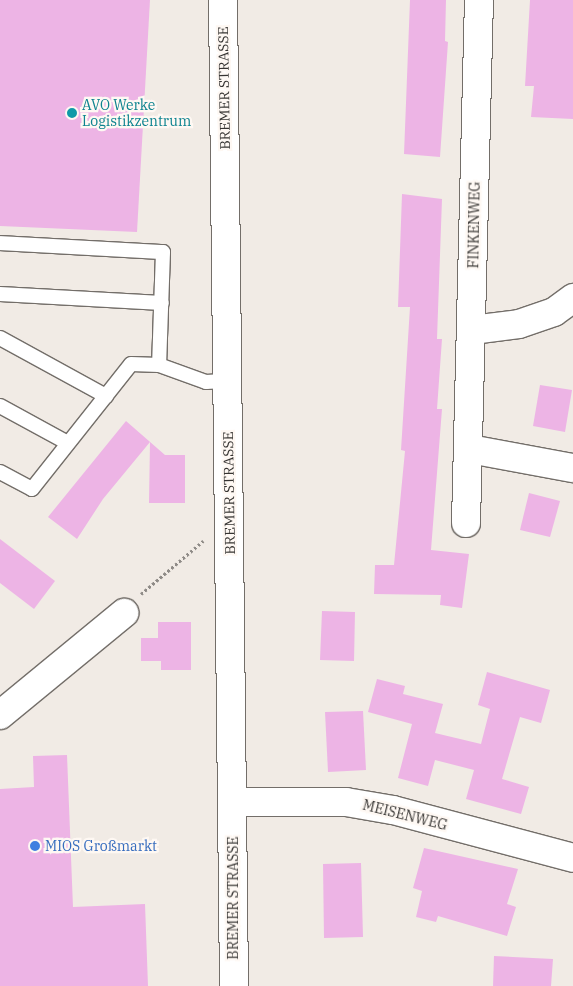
<!DOCTYPE html>
<html>
<head>
<meta charset="utf-8">
<style>
	body { margin:0 }
	#map { position:relative; width:573px; height:986px; overflow:hidden; background:#f1ebe5; font-family:"IBM Plex Serif",serif }
	div>[style] { position:absolute }
	[style*='--x'] { left:calc(var(--x)*1px); top:calc(var(--y)*1px); width:calc(var(--w)*1px); rotate:calc(var(--a)*1deg) }
	.building>* { inset:0; background:#edb4e5 }
	.path>* { height:3px; margin-top:-1.5px; transform-origin:0; background:repeating-linear-gradient(90deg,#8f8b87 0 2.5px,transparent 0 5px) }
	.roads { filter:drop-shadow(1px 0 #736e69) drop-shadow(-1px 0 #736e69) drop-shadow(0 1px #736e69) drop-shadow(0 -1px #736e69) }
	.service>* { height:14px; margin:-7px; padding:0 7px; transform-origin:7px; border-radius:7px; background:#fff }
	.minor>* { height:28px; margin:-14px; padding:0 14px; transform-origin:14px; border-radius:14px; background:#fff }
	.tertiary>* { height:28px; margin:-14px; padding:0 14px; transform-origin:14px; border-radius:14px; background:#fff }
	.dots>* { width:14px; height:14px; translate:-50% -50%; box-sizing:border-box; border:2px solid #fef8f3; border-radius:50% }
	span { translate:-50% -50%; white-space:nowrap; text-align:center; line-height:1.15; -webkit-text-stroke:4.5px #fef8f3; paint-order:stroke }
	.street-label { font-size:14px; color:#363432 }
	.culture-label { font-size:14px; color:#0d838f }
	.left { translate:0 -50%; text-align:left }
	.shop-label { font-size:14px; color:#366cbe }
</style>
</head>
<body>
<div id="map">
	<div class="building">
		<div style="clip-path:polygon(0 0,150px 0,137px 232px,0 226px)"></div>
		<div style="clip-path:polygon(410px 0,446px 0,445px 41px,448px 42px,440px 157px,404px 154px)"></div>
		<div style="clip-path:polygon(530px 0,573px 0,573px 119px,531px 117px,534px 86px,525px 86px)"></div>
		<div style="clip-path:polygon(402px 194px,442px 199px,437px 339px,442px 339px,437px 409px,442px 409px,431px 550px,469px 554px,462px 608px,440px 605px,441px 595px,374px 594px,375px 565px,394px 565px,405px 451px,401px 450px,410px 307px,398px 307px)"></div>
		<div style="clip-path:polygon(540px 385px,572px 390px,565px 432px,533px 426px)"></div>
		<div style="clip-path:polygon(126px 421px,165px 455px,185px 455px,185px 503px,149px 503px,150px 442px,103px 499px,77px 539px,48px 517px)"></div>
		<div style="clip-path:polygon(529px 493px,560px 501px,550px 537px,520px 530px)"></div>
		<div style="clip-path:polygon(0 539px,55px 581px,34px 609px,0 583px)"></div>
		<div style="clip-path:polygon(322px 611px,355px 612px,354px 661px,320px 660px)"></div>
		<div style="clip-path:polygon(158px 622px,191px 622px,191px 670px,161px 670px,161px 661px,141px 661px,141px 638px,158px 638px)"></div>
		<div style="clip-path:polygon(487px 672px,550px 690px,541px 723px,520px 717px,502px 779px,529px 787px,521px 814px,466px 799px,474px 770px,435px 760px,428px 786px,398px 778px,412px 724px,368px 712px,377px 679px,405px 686px,403px 694px,443px 704px,435px 733px,481px 744px,490px 709px,478px 705px)"></div>
		<div style="clip-path:polygon(363px 711px,366px 770px,328px 772px,325px 712px)"></div>
		<div style="clip-path:polygon(67px 755px,73px 907px,145px 904px,148px 986px,0 986px,0 789px,34px 787px,33px 756px)"></div>
		<div style="clip-path:polygon(424px 848px,518px 869px,507px 904px,516px 907px,507px 936px,438px 916px,436px 922px,416px 917px,422px 891px,413px 888px)"></div>
		<div style="clip-path:polygon(361px 863px,363px 937px,324px 938px,323px 864px)"></div>
		<div style="clip-path:polygon(494px 956px,553px 959px,551px 986px,493px 986px)"></div>
	</div>
	<div class="path">
		<div style="--x:141;--y:594;--w:82;--a:-40.5"></div>
	</div>
	<div class="roads">
		<div class="service">
			<div style="--x:0;--y:243;--w:163;--a:3.2"></div>
			<div style="--x:163;--y:252;--w:113;--a:92"></div>
			<div style="--x:159;--y:365;--w:50;--a:19.9"></div>
			<div style="--x:206;--y:382;--w:22;--a:-3"></div>
			<div style="--x:0;--y:294;--w:162;--a:3.2"></div>
			<div style="--x:0;--y:338;--w:121;--a:28.7"></div>
			<div style="--x:0;--y:406;--w:77;--a:28.6"></div>
			<div style="--x:0;--y:472;--w:36;--a:28"></div>
			<div style="--x:32;--y:489;--w:159;--a:-51.6"></div>
			<div style="--x:131;--y:364;--w:28;--a:2"></div>
		</div>
		<div class="minor">
			<div style="--x:472;--y:330;--w:47;--a:-7.3"></div>
			<div style="--x:519;--y:324;--w:37;--a:-19"></div>
			<div style="--x:554;--y:312;--w:24;--a:-36"></div>
			<div style="--x:470;--y:449;--w:105;--a:10.5"></div>
			<div style="--x:466;--y:523;--w:523;--a:-88.58"></div>
			<div style="--x:0;--y:715;--w:161;--a:-39.4"></div>
			<div style="--x:232;--y:802;--w:114;--a:0"></div>
			<div style="--x:346;--y:802;--w:48;--a:9.7"></div>
			<div style="--x:393;--y:810;--w:186;--a:14.9"></div>
		</div>
		<div class="tertiary">
			<div style="--x:223;--y:0;--w:986;--a:89.36"></div>
		</div>
	</div>
	<div class="dots">
		<div style="left:72px;top:113px;background:#0f9aa8"></div>
		<div style="left:35px;top:846px;background:#3f7fe0"></div>
	</div>
	<div class="street-label">
		<span style="left:224px;top:88px;rotate:-91deg">BREMER STRASSE</span>
		<span style="left:474px;top:225px;rotate:-89deg">FINKENWEG</span>
		<span style="left:229px;top:493px;rotate:-91deg">BREMER STRASSE</span>
		<span style="left:405px;top:815px;rotate:14deg">MEISENWEG</span>
		<span style="left:233px;top:898px;rotate:-90deg">BREMER STRASSE</span>
	</div>
	<div class="culture-label">
		<span class="left" style="left:82px;top:113px">AVO Werke<br>Logistikzentrum</span>
	</div>
	<div class="shop-label">
		<span class="left" style="left:45px;top:846px">MIOS Großmarkt</span>
	</div>
</div>
</body>
</html>
